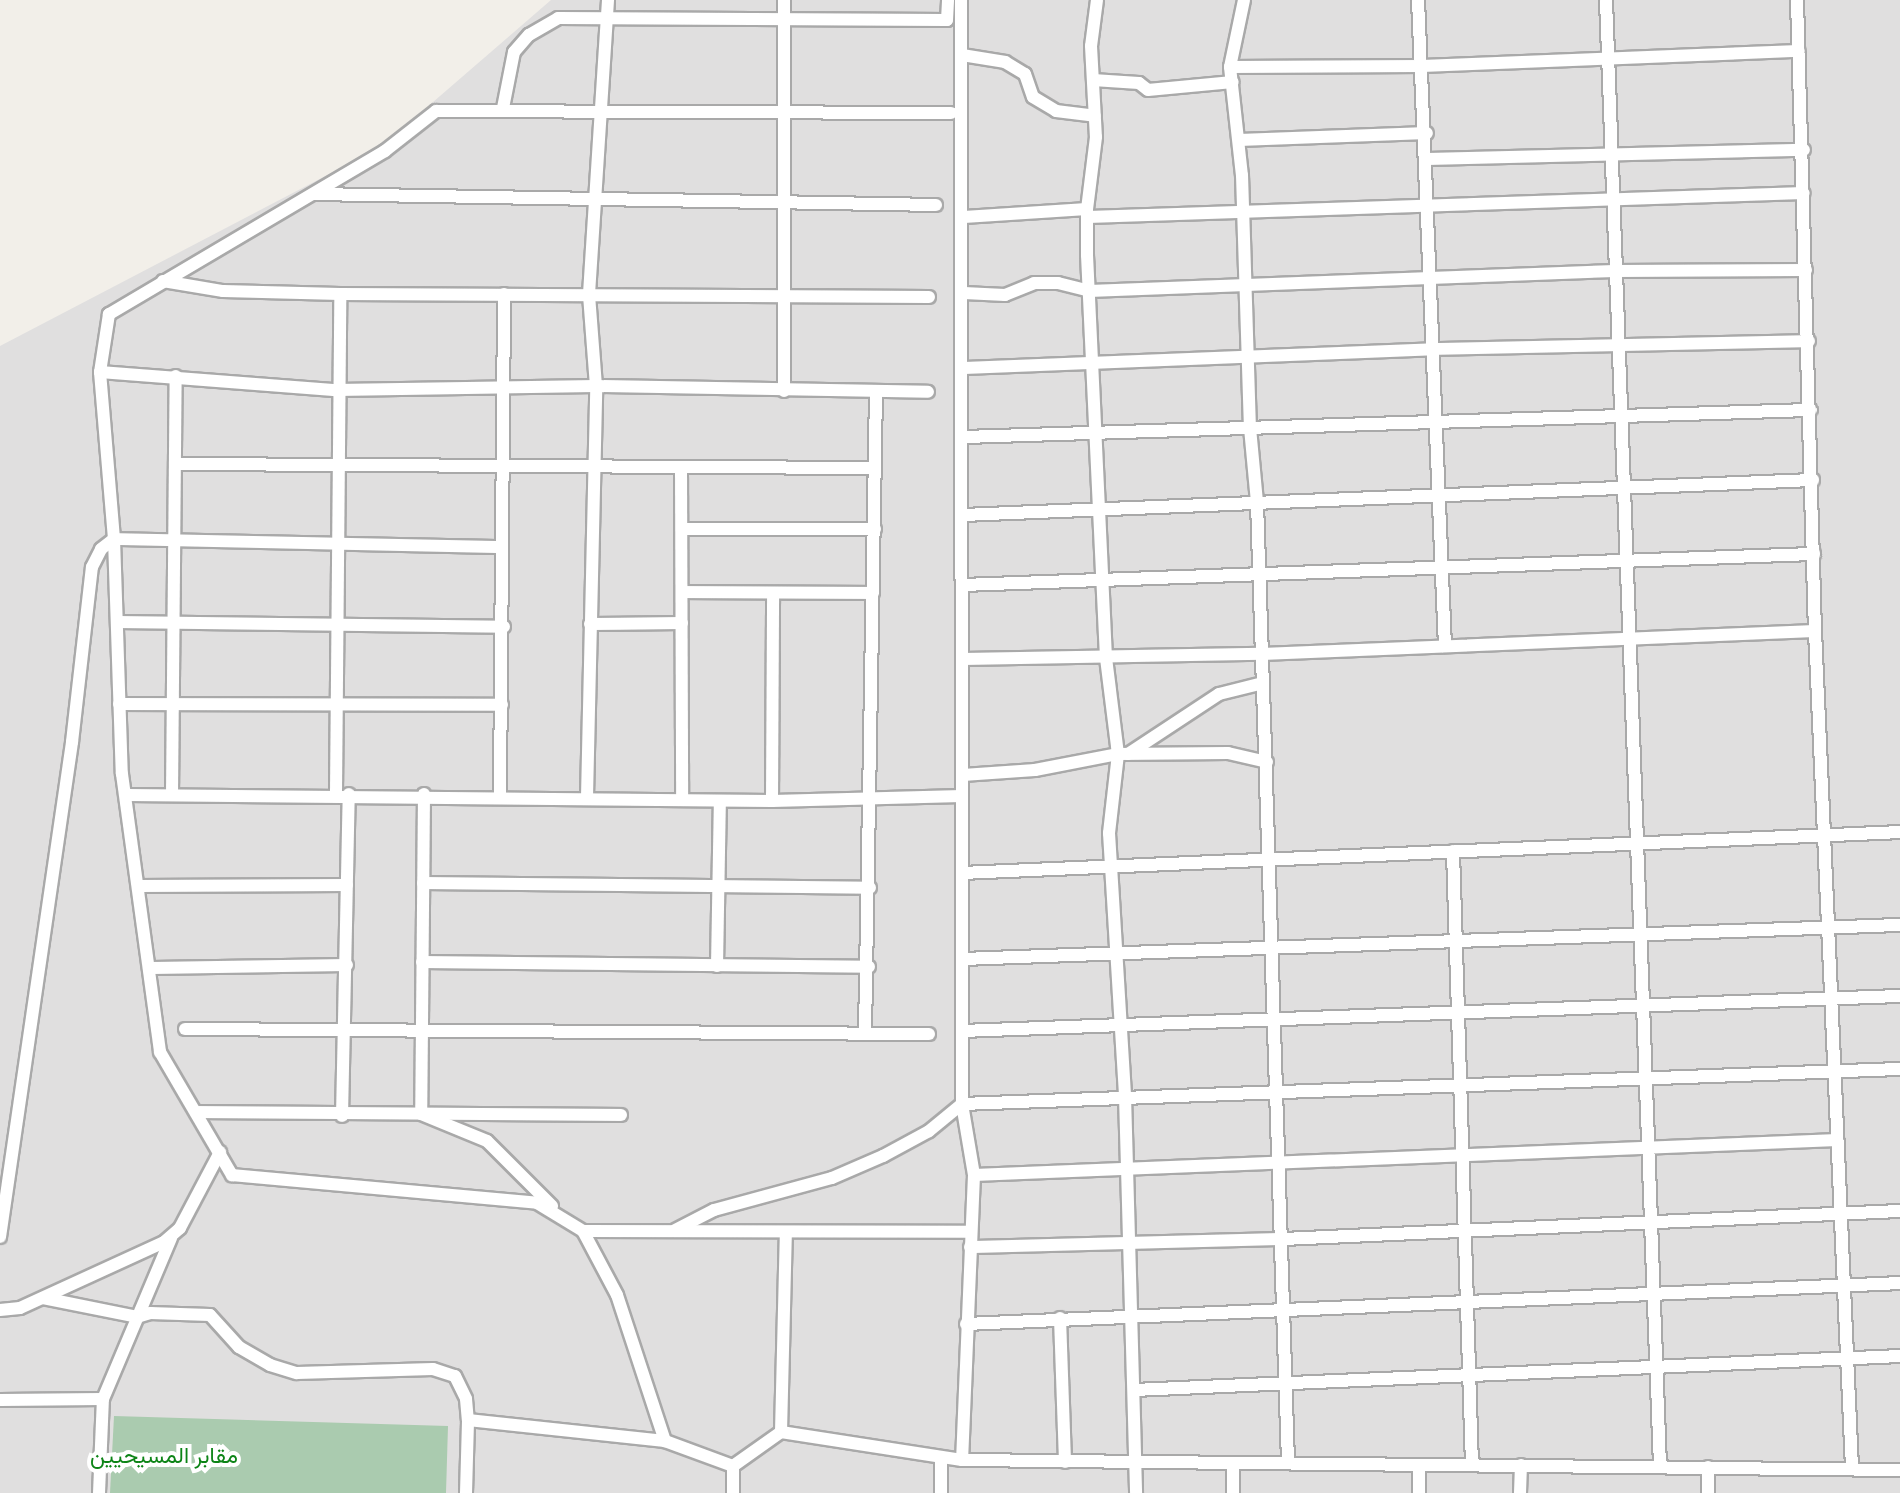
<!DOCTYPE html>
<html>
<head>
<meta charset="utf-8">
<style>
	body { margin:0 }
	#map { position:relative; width:1900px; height:1493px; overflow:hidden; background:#f2efe9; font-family:Roboto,Vazirmatn,sans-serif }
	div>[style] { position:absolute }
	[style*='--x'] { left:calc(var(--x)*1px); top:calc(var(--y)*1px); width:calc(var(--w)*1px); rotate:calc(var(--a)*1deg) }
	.residential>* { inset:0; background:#e0dfdf }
	.cemetery>* { inset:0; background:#aacbaf }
	.roads { filter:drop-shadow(2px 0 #a9a9a9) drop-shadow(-2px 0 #a9a9a9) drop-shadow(0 2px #a9a9a9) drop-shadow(0 -2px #a9a9a9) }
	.minor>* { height:12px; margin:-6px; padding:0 6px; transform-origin:6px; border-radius:6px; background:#fff }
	span { translate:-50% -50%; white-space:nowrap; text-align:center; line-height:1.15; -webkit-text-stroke:8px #fff; paint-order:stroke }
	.park-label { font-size:22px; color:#0c8416 }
</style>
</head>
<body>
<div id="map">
	<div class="residential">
		<div style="clip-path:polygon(551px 0,1900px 0,1900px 1493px,0 1493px,0 346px,381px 147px)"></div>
	</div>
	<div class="cemetery">
		<div style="clip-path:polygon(114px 1416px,448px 1426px,446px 1493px,110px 1493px)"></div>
	</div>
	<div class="roads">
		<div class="minor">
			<div style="--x:784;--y:0;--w:391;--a:90"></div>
			<div style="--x:961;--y:0;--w:1104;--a:89.95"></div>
			<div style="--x:962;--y:1104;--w:72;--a:80.4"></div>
			<div style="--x:974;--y:1175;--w:285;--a:92.4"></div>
			<div style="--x:1097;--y:0;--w:46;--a:97.4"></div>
			<div style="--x:1091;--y:46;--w:91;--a:86.9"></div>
			<div style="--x:1096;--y:137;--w:73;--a:97.1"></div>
			<div style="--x:1087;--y:209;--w:46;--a:90"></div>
			<div style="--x:1087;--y:255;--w:403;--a:87.3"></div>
			<div style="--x:1106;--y:658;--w:97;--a:82.9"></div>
			<div style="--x:1118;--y:754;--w:80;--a:96.5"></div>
			<div style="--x:1109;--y:833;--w:263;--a:86.5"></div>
			<div style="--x:1125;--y:1096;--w:397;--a:88.4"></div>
			<div style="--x:1244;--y:0;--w:68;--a:101.8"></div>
			<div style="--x:1230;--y:67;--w:109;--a:83.7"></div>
			<div style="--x:1242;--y:175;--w:253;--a:88.2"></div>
			<div style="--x:1250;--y:428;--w:74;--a:84.6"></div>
			<div style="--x:1257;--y:502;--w:961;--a:88.15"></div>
			<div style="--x:1418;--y:0;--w:647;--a:87.61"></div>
			<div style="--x:1606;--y:0;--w:1468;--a:87.89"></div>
			<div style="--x:1797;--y:0;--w:631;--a:88.37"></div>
			<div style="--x:1815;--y:631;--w:839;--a:87.47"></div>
			<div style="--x:962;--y:55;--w:44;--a:9.2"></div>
			<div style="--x:1005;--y:62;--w:23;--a:31"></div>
			<div style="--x:1025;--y:74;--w:24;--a:71"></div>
			<div style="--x:1033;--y:97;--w:27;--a:31"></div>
			<div style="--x:1056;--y:111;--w:39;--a:7"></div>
			<div style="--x:1230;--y:67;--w:192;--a:-0.3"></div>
			<div style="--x:1422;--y:66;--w:377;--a:-2.3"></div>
			<div style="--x:1093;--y:80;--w:46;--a:3.7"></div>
			<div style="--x:1139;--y:83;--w:11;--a:38"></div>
			<div style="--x:1148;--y:90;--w:85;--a:-5.4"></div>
			<div style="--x:503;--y:108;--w:57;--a:-78.9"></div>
			<div style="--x:514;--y:52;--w:23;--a:-49"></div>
			<div style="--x:529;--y:35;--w:34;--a:-30"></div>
			<div style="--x:558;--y:18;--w:389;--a:0.3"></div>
			<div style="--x:947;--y:20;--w:20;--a:-87"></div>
			<div style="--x:951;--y:113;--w:515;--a:-179.78"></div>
			<div style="--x:436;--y:111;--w:65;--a:141.9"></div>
			<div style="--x:385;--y:151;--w:321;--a:149.4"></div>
			<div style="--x:109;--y:314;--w:59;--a:98.8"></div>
			<div style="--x:100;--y:372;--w:168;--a:85.2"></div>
			<div style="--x:114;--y:539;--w:235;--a:88.1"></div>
			<div style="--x:122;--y:774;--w:281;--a:82.2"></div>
			<div style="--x:160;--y:1052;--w:143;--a:59.7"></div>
			<div style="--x:232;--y:1175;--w:306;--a:5.2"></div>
			<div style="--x:537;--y:1203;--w:54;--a:31.3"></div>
			<div style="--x:583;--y:1231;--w:387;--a:0.1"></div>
			<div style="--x:1239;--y:140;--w:188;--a:-2.1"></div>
			<div style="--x:1427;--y:159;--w:377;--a:-1.4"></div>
			<div style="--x:314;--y:194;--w:622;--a:1.01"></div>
			<div style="--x:964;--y:217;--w:123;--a:-3.7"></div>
			<div style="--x:1088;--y:217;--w:716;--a:-1.92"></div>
			<div style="--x:163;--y:281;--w:61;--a:9.5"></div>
			<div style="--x:223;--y:291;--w:117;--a:1.5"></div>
			<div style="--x:340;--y:294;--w:589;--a:0.29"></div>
			<div style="--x:964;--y:293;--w:41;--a:2.8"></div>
			<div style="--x:1005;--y:295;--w:31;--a:-22"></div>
			<div style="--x:1034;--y:283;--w:24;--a:0"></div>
			<div style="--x:1058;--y:283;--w:32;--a:14"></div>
			<div style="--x:1089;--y:291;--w:526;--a:-2.18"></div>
			<div style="--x:1615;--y:271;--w:191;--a:-0.3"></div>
			<div style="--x:964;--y:368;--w:470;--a:-2.3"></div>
			<div style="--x:1434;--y:349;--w:375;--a:-1.2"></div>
			<div style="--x:100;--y:372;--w:237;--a:4.4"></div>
			<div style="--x:336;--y:390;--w:260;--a:-0.9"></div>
			<div style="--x:596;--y:386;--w:332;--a:1"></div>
			<div style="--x:964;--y:437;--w:847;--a:-1.83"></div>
			<div style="--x:177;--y:464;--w:698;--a:0.33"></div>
			<div style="--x:681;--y:468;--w:332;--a:89.8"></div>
			<div style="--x:963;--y:515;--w:851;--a:-2.36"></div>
			<div style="--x:682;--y:529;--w:193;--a:0"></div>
			<div style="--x:963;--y:585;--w:852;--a:-2.09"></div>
			<div style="--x:682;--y:592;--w:191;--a:0.3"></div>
			<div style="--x:117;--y:622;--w:387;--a:0.7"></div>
			<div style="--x:590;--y:624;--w:92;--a:-0.6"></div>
			<div style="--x:963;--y:659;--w:299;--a:-1"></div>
			<div style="--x:1262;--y:654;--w:553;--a:-2.38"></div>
			<div style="--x:119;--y:704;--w:383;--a:0.1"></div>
			<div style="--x:1128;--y:754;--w:109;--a:-33.4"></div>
			<div style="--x:1219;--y:694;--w:45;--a:-14"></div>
			<div style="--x:963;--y:775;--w:72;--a:-4"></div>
			<div style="--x:1035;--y:770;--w:85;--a:-10.9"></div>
			<div style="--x:1118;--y:754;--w:110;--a:-0.5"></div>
			<div style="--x:1228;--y:753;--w:40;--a:13"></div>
			<div style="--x:336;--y:793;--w:499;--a:-89.5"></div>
			<div style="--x:424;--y:794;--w:320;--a:90.5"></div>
			<div style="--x:421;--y:1114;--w:71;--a:22.2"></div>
			<div style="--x:487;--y:1141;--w:92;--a:45"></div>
			<div style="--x:127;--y:795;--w:645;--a:0.53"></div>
			<div style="--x:772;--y:801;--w:190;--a:-1.5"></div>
			<div style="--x:172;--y:795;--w:419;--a:-89.5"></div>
			<div style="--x:500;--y:795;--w:501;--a:-89.54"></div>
			<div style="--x:587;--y:797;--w:411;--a:-88.7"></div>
			<div style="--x:596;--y:386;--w:92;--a:-94.4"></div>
			<div style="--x:589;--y:294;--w:295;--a:-86.3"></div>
			<div style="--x:772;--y:801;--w:207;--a:-89.7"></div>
			<div style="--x:1453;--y:851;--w:614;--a:88.23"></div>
			<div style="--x:962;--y:873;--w:939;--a:-2.5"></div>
			<div style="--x:423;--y:883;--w:447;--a:0.6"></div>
			<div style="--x:139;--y:886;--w:208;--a:-0.3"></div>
			<div style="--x:962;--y:959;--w:939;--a:-2.08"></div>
			<div style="--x:422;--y:962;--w:447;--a:0.6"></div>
			<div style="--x:717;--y:966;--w:165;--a:-89"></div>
			<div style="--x:152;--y:968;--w:195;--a:-0.9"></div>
			<div style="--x:185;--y:1029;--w:744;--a:0.39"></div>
			<div style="--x:962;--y:1031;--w:939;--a:-2.14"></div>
			<div style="--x:865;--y:1034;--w:643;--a:-89.02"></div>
			<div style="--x:199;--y:1112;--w:422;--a:0.4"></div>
			<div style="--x:342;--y:1116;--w:322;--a:-88.8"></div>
			<div style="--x:974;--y:1175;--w:864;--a:-2.32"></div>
			<div style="--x:675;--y:1230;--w:44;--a:-27.1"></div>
			<div style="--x:714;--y:1210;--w:122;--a:-15.2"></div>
			<div style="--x:832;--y:1178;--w:56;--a:-23.3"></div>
			<div style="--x:883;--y:1156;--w:52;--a:-28.5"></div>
			<div style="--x:929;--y:1131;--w:43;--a:-39.3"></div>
			<div style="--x:962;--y:1104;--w:939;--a:-2.14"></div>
			<div style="--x:583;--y:1231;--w:72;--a:62"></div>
			<div style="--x:617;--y:1295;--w:154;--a:71.8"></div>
			<div style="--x:0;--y:1237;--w:500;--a:-81.72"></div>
			<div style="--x:72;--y:742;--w:176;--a:-83.5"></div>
			<div style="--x:92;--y:567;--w:20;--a:-63"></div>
			<div style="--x:101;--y:549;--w:16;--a:-38"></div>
			<div style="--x:114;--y:539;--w:388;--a:1.2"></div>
			<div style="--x:970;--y:1247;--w:313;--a:-1.5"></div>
			<div style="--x:1283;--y:1239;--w:618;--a:-2.6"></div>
			<div style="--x:43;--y:1298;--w:96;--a:11.4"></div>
			<div style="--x:137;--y:1317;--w:14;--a:-17"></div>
			<div style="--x:150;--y:1313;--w:60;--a:1.9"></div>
			<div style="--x:210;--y:1315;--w:43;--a:47.8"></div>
			<div style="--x:239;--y:1347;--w:36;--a:30"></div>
			<div style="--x:270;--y:1365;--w:28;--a:17"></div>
			<div style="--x:297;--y:1373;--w:136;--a:-1.7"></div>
			<div style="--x:433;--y:1369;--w:23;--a:18"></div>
			<div style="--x:455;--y:1376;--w:25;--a:64"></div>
			<div style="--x:466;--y:1399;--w:21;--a:85"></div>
			<div style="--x:468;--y:1420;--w:198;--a:6.1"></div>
			<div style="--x:665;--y:1441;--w:72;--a:20.2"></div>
			<div style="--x:0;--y:1310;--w:20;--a:-6"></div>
			<div style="--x:20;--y:1308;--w:158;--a:-24.6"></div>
			<div style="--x:164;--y:1242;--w:21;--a:-41"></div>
			<div style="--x:180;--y:1228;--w:86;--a:-62.2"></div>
			<div style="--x:1060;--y:1318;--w:144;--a:88"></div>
			<div style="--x:966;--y:1324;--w:935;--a:-2.51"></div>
			<div style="--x:1134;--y:1390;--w:767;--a:-2.54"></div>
			<div style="--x:0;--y:1400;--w:103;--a:-0.6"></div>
			<div style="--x:781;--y:1432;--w:200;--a:-88.6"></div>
			<div style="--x:99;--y:1493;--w:94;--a:-87.6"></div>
			<div style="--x:103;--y:1399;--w:175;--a:-67.1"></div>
			<div style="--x:466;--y:1493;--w:73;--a:-88.4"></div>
			<div style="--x:733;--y:1493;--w:27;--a:-90"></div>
			<div style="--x:733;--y:1466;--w:59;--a:-35.3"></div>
			<div style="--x:781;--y:1432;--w:183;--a:8.8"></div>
			<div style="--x:962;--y:1460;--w:938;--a:0.61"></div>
			<div style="--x:941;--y:1493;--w:34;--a:-90"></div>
			<div style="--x:1233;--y:1493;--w:30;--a:-90"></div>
			<div style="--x:1419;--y:1493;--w:27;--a:-90"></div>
			<div style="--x:1520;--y:1493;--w:28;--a:-88"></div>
			<div style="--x:1708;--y:1493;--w:26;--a:-90"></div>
		</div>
	</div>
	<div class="park-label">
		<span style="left:164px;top:1456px">مقابر المسيحيين</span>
	</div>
</div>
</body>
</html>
